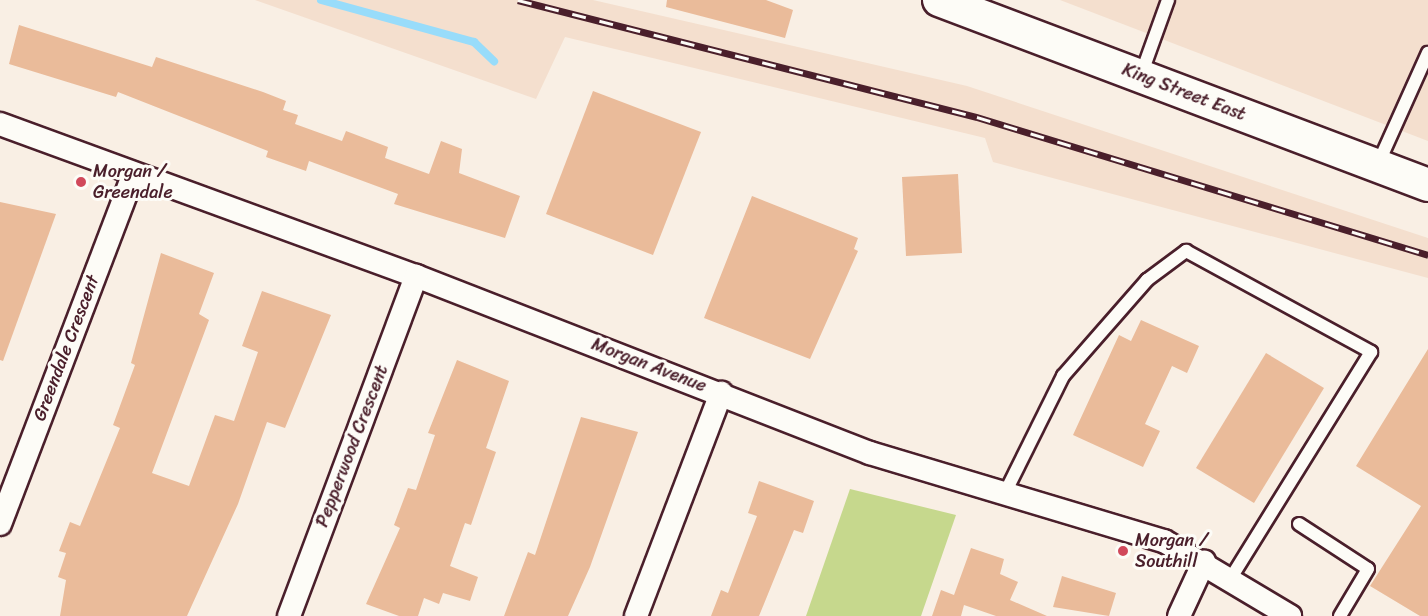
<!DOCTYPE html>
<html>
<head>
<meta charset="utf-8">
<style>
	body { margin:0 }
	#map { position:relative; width:1428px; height:616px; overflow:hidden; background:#f9efe4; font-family:Sriracha,sans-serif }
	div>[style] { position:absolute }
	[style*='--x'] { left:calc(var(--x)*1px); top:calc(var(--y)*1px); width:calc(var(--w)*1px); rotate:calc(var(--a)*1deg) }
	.built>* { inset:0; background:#f4dfce }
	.green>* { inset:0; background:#c6d88d }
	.stream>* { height:8px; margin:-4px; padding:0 4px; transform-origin:4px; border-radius:4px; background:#98dcfa }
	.building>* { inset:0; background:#eabb9a }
	.roads { filter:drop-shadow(2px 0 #4a1f2b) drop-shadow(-2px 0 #4a1f2b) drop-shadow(0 2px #4a1f2b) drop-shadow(0 -2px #4a1f2b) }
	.lane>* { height:12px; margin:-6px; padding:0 6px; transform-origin:6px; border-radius:6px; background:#fdfcf7 }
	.street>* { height:22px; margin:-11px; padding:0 11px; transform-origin:11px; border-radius:11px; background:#fdfcf7 }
	.secondary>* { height:32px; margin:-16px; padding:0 16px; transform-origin:16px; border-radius:16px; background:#fdfcf7 }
	.rail>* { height:7px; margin-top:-3.5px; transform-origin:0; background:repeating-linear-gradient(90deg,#fdfcf7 0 14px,#4a1f2b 0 28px); box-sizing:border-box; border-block:2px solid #4a1f2b }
	.dots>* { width:16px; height:16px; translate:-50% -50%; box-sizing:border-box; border:3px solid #fdfcf7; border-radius:50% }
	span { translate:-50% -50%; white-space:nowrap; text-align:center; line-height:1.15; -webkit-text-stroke:6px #fdfcf7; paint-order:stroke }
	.street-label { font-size:18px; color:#4a1f2b }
	.poi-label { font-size:18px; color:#4a1f2b }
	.left { translate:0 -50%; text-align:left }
</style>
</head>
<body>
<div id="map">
	<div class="built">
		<div style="clip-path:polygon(255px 0,593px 0,967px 86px,1428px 238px,1428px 278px,993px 162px,985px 138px,565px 37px,536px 99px)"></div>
		<div style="clip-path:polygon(1060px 0,1428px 0,1428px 141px)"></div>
	</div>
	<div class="green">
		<div style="clip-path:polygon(850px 489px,956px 515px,921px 616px,806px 616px)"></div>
	</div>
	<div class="stream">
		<div style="--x:321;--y:0;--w:159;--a:15.4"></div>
		<div style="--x:474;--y:42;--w:28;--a:44"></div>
	</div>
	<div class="building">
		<div style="clip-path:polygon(667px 0,766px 0,793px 10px,785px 38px,666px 7px)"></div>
		<div style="clip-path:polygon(19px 25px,152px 67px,156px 57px,263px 92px,286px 101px,283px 110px,298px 115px,295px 124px,342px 141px,346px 131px,388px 147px,385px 158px,429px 174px,441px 141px,462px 149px,459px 173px,520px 196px,505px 238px,394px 204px,398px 194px,309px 161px,306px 171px,266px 157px,268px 151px,118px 92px,116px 97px,9px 64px)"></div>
		<div style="clip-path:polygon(593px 91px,701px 132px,653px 255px,546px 214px)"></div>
		<div style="clip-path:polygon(958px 174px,962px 253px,906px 256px,902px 177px)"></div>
		<div style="clip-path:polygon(752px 196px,858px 238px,854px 249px,858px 251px,810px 359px,704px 318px)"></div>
		<div style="clip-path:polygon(0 202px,56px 214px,3px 361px,0 360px)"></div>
		<div style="clip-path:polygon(161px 253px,214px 273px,199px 314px,209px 320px,152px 473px,189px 486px,215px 415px,234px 421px,258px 352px,242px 346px,262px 291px,331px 315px,285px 428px,267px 422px,238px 504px,187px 616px,60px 616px,66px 580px,58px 577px,66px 553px,59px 551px,70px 522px,80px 526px,120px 428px,113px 425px,135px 365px,131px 363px)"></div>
		<div style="clip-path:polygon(1141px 320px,1199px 346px,1187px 373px,1172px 366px,1145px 424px,1160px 431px,1143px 467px,1073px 435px,1119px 335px,1131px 341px)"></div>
		<div style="clip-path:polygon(1428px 349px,1428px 616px,1420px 616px,1370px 586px,1421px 506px,1356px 466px)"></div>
		<div style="clip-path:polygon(1266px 353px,1324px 388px,1254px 503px,1196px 468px)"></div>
		<div style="clip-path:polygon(457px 360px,509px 381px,486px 448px,496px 452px,471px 525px,465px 523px,450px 566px,478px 577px,470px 601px,443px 593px,439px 604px,424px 598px,418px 616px,399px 616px,366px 604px,400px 528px,394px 525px,408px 488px,416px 490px,435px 435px,428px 433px)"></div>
		<div style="clip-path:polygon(581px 417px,638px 432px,590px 567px,568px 616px,504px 616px,528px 552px,535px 555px)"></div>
		<div style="clip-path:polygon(759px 481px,814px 501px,803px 533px,794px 530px,759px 616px,711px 616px,721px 590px,728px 593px,757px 516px,748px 513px)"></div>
		<div style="clip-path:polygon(971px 548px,1004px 559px,1000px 574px,1018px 582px,1010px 600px,1047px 616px,996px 616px,964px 605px,961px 616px,932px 616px,941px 590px,954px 595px)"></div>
		<div style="clip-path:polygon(1062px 576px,1116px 593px,1109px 616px,1053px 607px)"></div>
	</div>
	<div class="roads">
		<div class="lane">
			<div style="--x:1141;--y:75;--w:80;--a:-70.2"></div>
			<div style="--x:1378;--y:164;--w:122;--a:-65.8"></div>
			<div style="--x:1005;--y:493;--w:131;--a:-63.6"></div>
			<div style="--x:1063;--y:376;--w:128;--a:-48.8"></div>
			<div style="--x:1147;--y:280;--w:49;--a:-36.6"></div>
			<div style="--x:1186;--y:251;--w:211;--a:28.6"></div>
			<div style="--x:1371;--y:352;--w:266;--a:121.8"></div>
			<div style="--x:1299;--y:524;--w:82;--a:33.1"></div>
			<div style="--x:1368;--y:569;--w:55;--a:120.8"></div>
		</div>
		<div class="street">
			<div style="--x:0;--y:124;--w:443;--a:20.1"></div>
			<div style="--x:416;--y:276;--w:487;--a:21.3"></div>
			<div style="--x:870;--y:453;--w:307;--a:16.7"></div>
			<div style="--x:1164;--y:541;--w:147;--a:30.8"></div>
			<div style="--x:0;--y:524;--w:375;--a:-69.1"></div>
			<div style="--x:289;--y:616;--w:363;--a:-69.5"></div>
			<div style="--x:636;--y:616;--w:239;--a:-69.1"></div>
			<div style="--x:1179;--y:616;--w:60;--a:-65.2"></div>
		</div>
		<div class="secondary">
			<div style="--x:939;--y:0;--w:523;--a:20.72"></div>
		</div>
	</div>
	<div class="rail">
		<div style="--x:518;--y:0;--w:474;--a:14.3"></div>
		<div style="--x:977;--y:117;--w:472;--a:17"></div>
	</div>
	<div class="dots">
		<div style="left:81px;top:182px;background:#d1495b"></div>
		<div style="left:1123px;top:551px;background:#d1495b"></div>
	</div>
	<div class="street-label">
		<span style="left:1184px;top:92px;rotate:21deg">King Street East</span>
		<span style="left:66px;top:348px;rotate:-69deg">Greendale Crescent</span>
		<span style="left:649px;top:365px;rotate:21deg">Morgan Avenue</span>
		<span style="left:352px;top:446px;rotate:-69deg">Pepperwood Crescent</span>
	</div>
	<div class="poi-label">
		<span class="left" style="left:93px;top:182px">Morgan /<br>Greendale</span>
		<span class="left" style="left:1135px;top:551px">Morgan /<br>Southill</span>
	</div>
</div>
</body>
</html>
